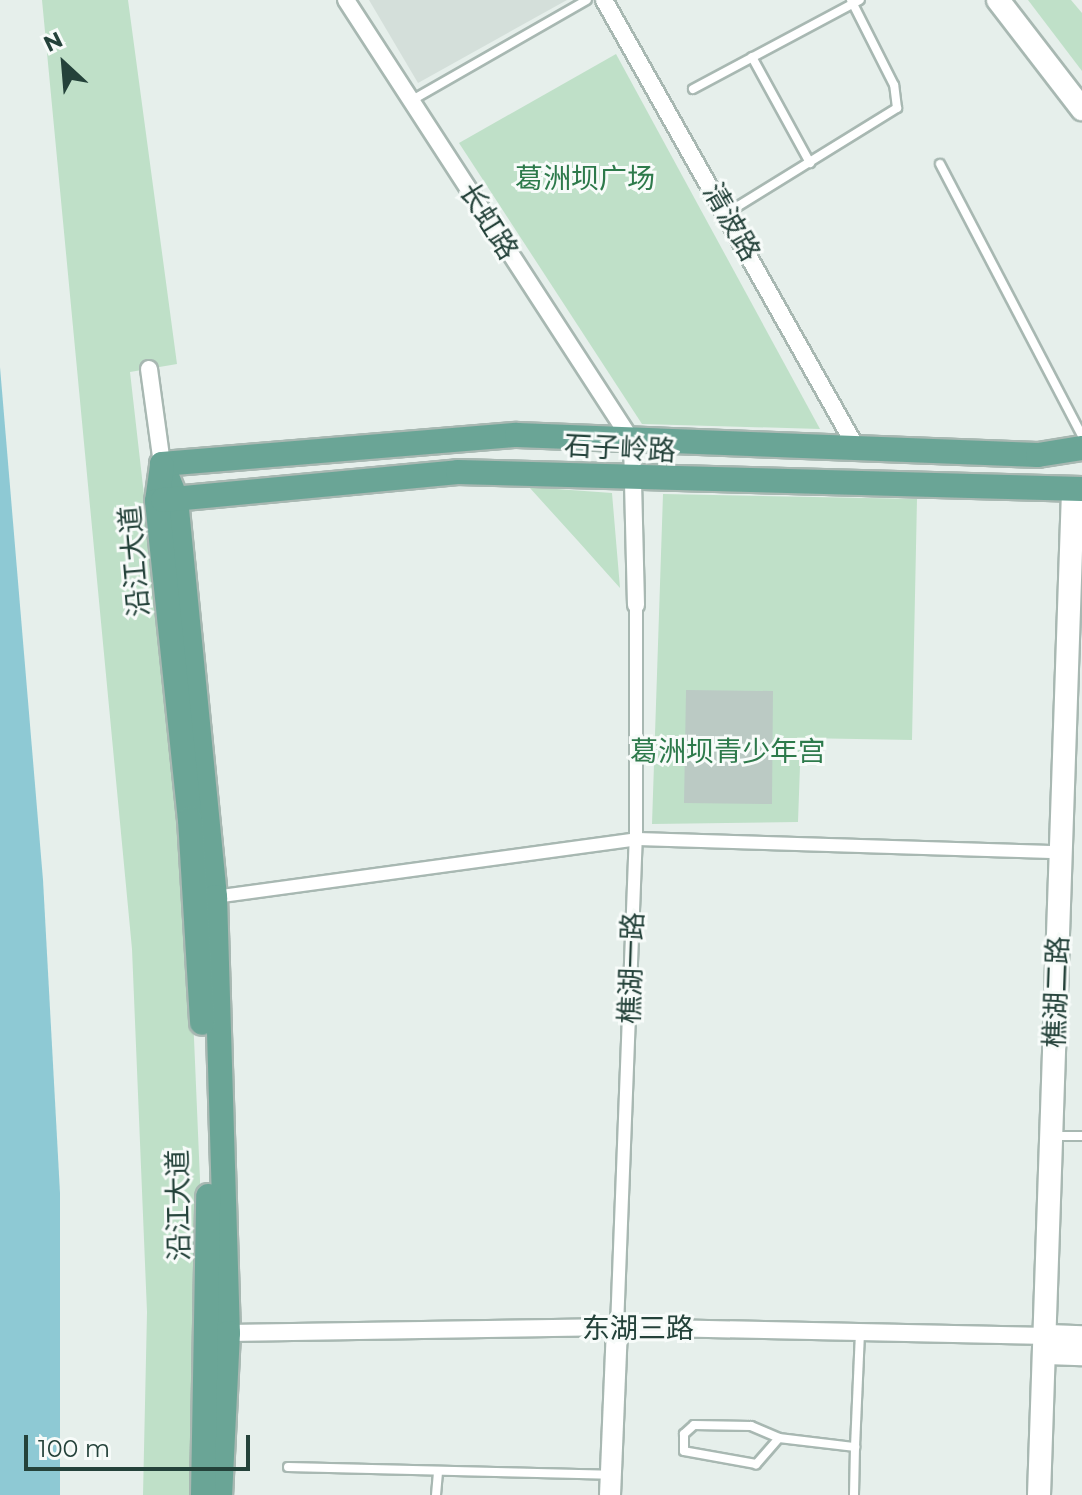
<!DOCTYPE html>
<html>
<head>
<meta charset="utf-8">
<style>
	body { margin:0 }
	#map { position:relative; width:1082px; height:1495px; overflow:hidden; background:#e6efeb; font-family:Montserrat,"Noto Sans SC",sans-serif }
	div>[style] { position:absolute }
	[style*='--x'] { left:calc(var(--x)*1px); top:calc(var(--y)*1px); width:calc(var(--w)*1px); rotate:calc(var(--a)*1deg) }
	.built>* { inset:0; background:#d4dfda }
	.green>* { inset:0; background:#bfe0c8 }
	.water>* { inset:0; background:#8ec9d4 }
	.building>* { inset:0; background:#bbcac4 }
	.roads { filter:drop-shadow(2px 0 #a8b8b2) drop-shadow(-2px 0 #a8b8b2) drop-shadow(0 2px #a8b8b2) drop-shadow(0 -2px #a8b8b2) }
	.service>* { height:8px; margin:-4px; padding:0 4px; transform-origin:4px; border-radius:4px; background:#fff }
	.pedestrian>* { height:12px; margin:-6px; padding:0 6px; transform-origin:6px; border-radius:6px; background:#fff }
	.minor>* { height:16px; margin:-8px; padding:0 8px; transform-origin:8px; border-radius:8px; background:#fff }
	.tertiary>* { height:20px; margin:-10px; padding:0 10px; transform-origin:10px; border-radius:10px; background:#fff }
	.secondary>* { height:22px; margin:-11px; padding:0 11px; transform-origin:11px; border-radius:11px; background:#fff }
	.primary>* { height:24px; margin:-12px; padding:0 12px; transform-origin:12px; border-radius:12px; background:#6aa596 }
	span { translate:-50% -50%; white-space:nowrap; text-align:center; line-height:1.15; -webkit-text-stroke:6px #f7fbf9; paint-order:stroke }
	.park-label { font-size:28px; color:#2d7a4b }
	.street-label { font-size:28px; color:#24423a }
	.north { position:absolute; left:24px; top:24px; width:80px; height:80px; -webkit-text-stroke:6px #f7fbf9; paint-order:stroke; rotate:334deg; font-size:22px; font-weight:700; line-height:32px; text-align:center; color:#24423a }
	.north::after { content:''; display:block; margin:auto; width:28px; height:36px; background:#24423a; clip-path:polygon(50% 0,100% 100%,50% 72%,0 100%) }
	.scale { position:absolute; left:24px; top:1435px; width:226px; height:36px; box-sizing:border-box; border:4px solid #24423a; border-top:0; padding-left:10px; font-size:24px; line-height:28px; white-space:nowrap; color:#24423a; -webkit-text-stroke:6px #f7fbf9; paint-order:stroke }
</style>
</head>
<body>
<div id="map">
	<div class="built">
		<div style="clip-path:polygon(369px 0,567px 0,418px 83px)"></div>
	</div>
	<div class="green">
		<div style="clip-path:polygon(42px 0,128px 0,177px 364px,130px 372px,187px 873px,200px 1180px,198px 1495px,143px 1495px,147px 1312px,132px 949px)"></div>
		<div style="clip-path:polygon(1028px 0,1071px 0,1082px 13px,1082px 71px)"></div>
		<div style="clip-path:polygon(616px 54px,820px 429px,642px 424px,459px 143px)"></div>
		<div style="clip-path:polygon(529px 487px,612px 493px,620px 588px,578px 541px)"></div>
		<div style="clip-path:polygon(663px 494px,917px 499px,912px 740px,801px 738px,798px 822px,652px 824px)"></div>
	</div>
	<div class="water">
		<div style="clip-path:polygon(0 367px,43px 880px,60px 1193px,60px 1495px,0 1495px)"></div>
	</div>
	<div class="building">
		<div style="clip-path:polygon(686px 690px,773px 691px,772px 804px,684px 803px)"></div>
	</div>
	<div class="roads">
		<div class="service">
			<div style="--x:752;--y:57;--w:121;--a:61.3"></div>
			<div style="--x:693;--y:89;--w:189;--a:-28.1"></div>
			<div style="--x:414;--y:99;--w:199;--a:-29.8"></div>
			<div style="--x:940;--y:164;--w:307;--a:62.4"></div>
			<div style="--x:727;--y:213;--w:200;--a:-31.7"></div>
			<div style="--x:897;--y:108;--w:23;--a:-97"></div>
			<div style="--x:894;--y:85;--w:95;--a:-116.8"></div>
			<div style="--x:1062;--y:1136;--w:20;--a:0"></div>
			<div style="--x:779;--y:1438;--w:35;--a:131"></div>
			<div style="--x:756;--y:1464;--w:73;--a:-169.8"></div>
			<div style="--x:684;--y:1451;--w:17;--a:-90"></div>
			<div style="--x:684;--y:1434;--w:13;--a:-42"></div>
			<div style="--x:694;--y:1425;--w:57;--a:1"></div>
			<div style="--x:751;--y:1426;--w:30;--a:23"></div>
			<div style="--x:779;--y:1438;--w:77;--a:6.8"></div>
			<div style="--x:855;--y:1447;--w:48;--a:91.2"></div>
			<div style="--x:855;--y:1447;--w:115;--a:-87.5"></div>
			<div style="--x:288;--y:1467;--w:322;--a:1.4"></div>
			<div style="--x:436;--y:1495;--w:22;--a:-85"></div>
		</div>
		<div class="pedestrian">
			<div style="--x:215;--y:897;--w:425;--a:-7.8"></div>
			<div style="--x:636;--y:839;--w:425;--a:1.8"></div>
			<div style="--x:617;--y:1327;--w:488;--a:-87.8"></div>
			<div style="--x:636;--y:839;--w:234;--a:-90"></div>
		</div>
		<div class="minor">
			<div style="--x:346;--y:0;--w:526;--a:57.04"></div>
			<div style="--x:632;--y:441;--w:164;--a:88.6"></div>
			<div style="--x:604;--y:0;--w:513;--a:60.59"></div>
			<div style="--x:149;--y:369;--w:96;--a:82.2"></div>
			<div style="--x:228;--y:1333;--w:389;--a:-0.9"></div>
			<div style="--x:617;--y:1327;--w:431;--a:1.2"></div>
		</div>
		<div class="tertiary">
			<div style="--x:610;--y:1495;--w:168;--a:-87.6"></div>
		</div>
		<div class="secondary">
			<div style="--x:998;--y:0;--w:138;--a:52.4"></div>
			<div style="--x:1048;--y:1336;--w:34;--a:2"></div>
			<div style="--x:1047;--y:1353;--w:35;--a:2"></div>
			<div style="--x:1039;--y:1495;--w:1007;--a:-88.06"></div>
		</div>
		<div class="primary">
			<div style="--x:162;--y:464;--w:38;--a:68"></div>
			<div style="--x:176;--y:499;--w:400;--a:84.4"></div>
			<div style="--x:215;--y:897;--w:436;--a:88.3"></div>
			<div style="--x:228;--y:1333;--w:162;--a:92.8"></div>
			<div style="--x:162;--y:464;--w:356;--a:-4.7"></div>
			<div style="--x:517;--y:435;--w:521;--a:2.2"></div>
			<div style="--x:1038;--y:455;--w:45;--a:-9"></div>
			<div style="--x:162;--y:466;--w:35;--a:98"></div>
			<div style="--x:157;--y:501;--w:320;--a:84.1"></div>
			<div style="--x:190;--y:819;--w:204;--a:86.6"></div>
			<div style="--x:163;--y:500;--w:296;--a:-5.4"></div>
			<div style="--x:458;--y:472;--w:624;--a:1.56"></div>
			<div style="--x:203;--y:1495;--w:299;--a:-89"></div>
		</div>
	</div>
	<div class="park-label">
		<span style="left:585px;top:178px">葛洲坝广场</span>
		<span style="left:728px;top:751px">葛洲坝青少年宫</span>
	</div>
	<div class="street-label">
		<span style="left:489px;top:221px;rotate:58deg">长虹路</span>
		<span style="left:732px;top:222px;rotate:60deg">清波路</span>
		<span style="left:620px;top:448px;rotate:3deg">石子岭路</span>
		<span style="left:134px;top:561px;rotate:-95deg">沿江大道</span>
		<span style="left:631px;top:968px;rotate:-88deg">樵湖一路</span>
		<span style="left:1056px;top:992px;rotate:-88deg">樵湖二路</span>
		<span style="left:178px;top:1205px;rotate:-91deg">沿江大道</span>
		<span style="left:638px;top:1328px">东湖三路</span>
	</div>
	<div class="north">N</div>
	<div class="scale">100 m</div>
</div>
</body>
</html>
